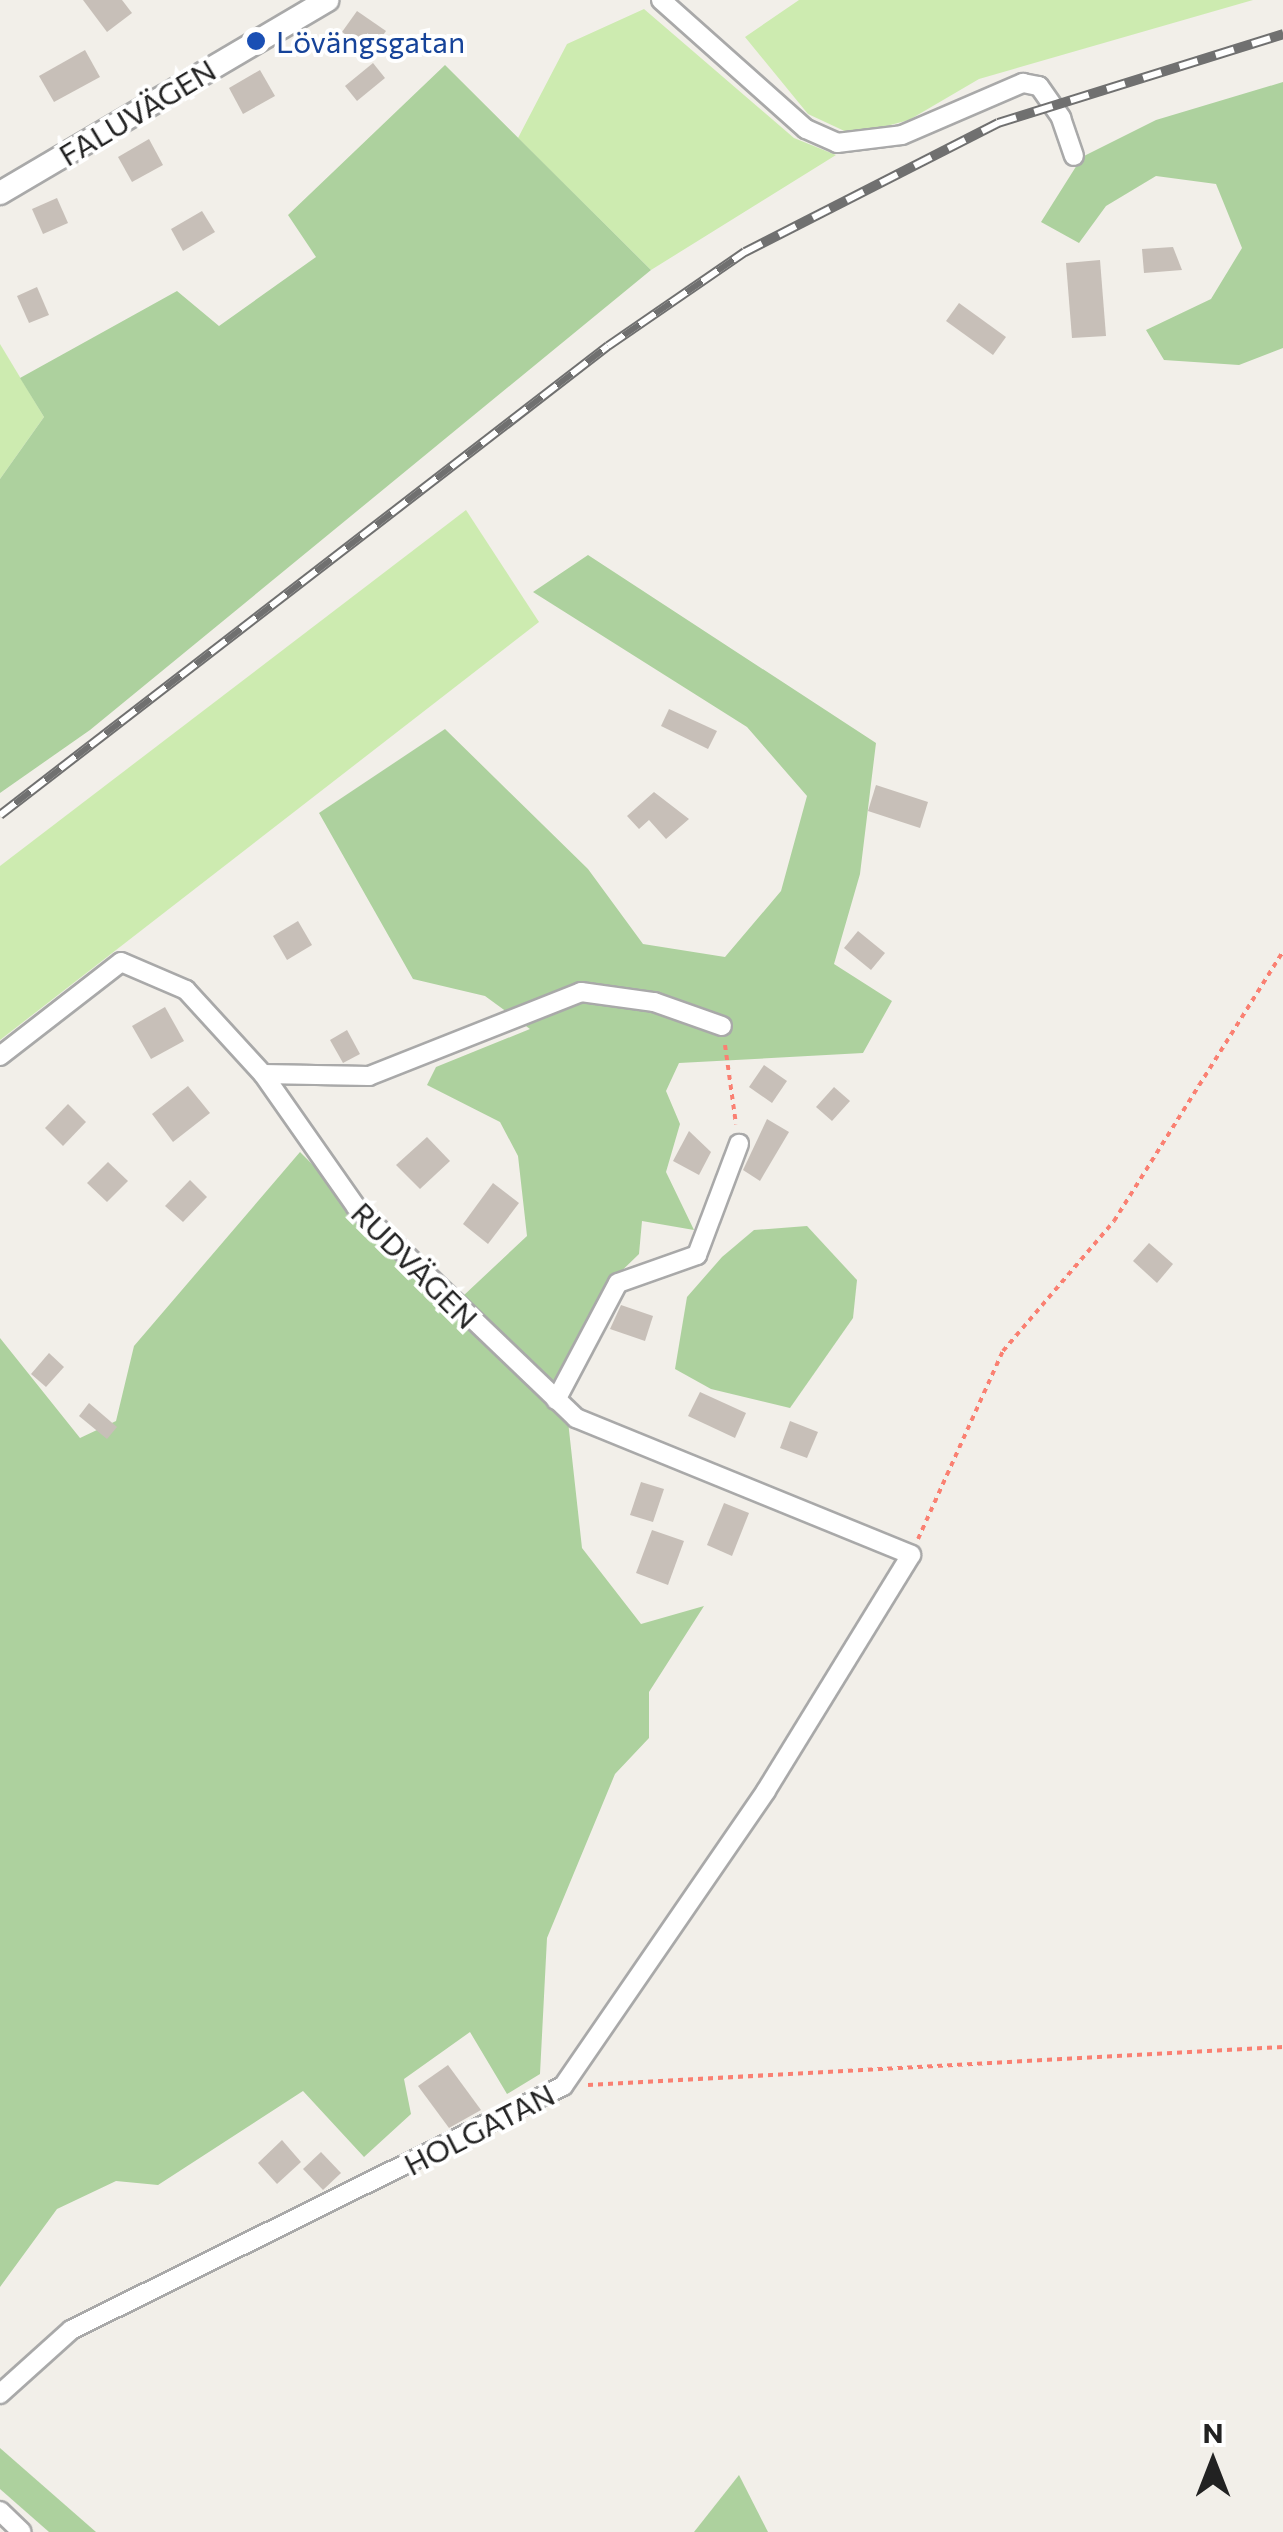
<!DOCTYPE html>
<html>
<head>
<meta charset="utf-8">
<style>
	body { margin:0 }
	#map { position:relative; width:1283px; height:2532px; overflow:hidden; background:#f2efe9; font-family:Commissioner,sans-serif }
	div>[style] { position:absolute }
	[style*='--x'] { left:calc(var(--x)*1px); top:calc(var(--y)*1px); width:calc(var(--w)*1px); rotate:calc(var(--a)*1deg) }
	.grass>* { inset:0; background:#cdebb0 }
	.forest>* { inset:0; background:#add19e }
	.building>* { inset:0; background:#c7bfb8 }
	.path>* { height:4px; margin-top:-2px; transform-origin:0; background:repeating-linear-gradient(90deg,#fa8072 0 5px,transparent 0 10px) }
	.roads { filter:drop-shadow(2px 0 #a9a9a9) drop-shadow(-2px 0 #a9a9a9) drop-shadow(0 2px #a9a9a9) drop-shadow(0 -2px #a9a9a9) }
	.minor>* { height:18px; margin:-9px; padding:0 9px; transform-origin:9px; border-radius:9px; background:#fff }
	.tertiary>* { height:22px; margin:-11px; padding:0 11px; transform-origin:11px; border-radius:11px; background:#fff }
	.rail>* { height:10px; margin-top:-5px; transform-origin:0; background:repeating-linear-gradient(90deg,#fff 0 19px,#707070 0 38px); box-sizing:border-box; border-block:2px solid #707070 }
	.dots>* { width:28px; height:28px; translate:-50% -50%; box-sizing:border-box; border:5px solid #fff; border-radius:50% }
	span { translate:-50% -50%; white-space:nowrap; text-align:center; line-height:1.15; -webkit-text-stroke:8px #fff; paint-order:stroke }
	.transit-label { font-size:30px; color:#164399 }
	.left { translate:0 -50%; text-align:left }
	.street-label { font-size:30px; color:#222 }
	.north { position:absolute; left:1163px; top:2412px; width:100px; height:100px; -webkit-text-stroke:8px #fff; paint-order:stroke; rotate:0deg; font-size:28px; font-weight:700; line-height:40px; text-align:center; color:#222 }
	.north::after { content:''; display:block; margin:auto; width:35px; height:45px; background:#222; clip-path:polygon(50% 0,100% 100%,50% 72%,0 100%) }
</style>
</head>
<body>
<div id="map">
	<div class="grass">
		<div style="clip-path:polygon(799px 0,1253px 0,979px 79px,909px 120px,853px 135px,808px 114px,745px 37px)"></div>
		<div style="clip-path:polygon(644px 9px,794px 138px,836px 155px,651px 270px,518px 138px,567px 44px)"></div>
		<div style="clip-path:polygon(0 344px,44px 417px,0 479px)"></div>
		<div style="clip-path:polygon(466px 510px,539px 622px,0 1040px,0 866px)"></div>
	</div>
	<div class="forest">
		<div style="clip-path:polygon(445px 65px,651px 270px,90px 730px,0 793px,0 479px,44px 417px,20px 378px,177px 291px,219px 326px,316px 257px,288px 215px)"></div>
		<div style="clip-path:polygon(1283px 82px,1283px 348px,1239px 365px,1164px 360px,1146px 330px,1211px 299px,1242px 248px,1216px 184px,1156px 176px,1106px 206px,1079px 243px,1041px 222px,1082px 157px,1156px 120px)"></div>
		<div style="clip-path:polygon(588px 555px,876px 743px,860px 874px,834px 964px,892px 1001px,863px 1053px,679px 1063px,666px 1091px,680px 1124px,666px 1172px,694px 1230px,642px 1221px,639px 1254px,604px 1288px,554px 1388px,462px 1297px,527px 1236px,518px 1156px,500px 1122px,427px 1085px,436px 1067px,530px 1029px,485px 996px,413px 979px,319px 813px,445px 729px,588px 869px,643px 944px,725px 957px,781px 891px,807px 796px,747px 727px,533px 592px)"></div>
		<div style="clip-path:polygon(300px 1152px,568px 1421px,582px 1548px,641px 1624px,704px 1606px,649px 1692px,649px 1738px,615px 1774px,547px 1938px,540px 2074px,507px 2094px,470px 2032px,404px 2079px,411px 2114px,364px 2157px,303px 2091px,158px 2185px,116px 2181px,57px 2209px,0 2287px,0 1338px,80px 1438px,116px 1421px,134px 1346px)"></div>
		<div style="clip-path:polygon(807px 1226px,857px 1280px,853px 1318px,790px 1408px,711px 1389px,675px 1369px,687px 1297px,722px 1257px,754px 1230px)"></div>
		<div style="clip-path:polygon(0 2448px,96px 2532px,49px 2532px,0 2489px)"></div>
		<div style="clip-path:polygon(739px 2475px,768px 2532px,694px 2532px)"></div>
	</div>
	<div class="building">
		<div style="clip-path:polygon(83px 0,122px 0,132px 13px,107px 32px)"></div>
		<div style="clip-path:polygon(357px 11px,386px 31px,371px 52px,342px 32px)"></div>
		<div style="clip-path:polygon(85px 50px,100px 77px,54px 102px,39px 76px)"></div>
		<div style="clip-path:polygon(373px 63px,385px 78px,357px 101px,345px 86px)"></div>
		<div style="clip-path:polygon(260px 70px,275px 96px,243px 114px,229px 88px)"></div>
		<div style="clip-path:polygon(149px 139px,163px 165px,132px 182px,118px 157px)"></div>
		<div style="clip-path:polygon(57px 198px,68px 223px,43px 234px,32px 209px)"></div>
		<div style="clip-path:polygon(202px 211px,215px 232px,183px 251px,171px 229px)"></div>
		<div style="clip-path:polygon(1173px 247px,1182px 270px,1144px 273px,1142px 249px)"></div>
		<div style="clip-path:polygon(1100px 260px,1106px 336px,1072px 338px,1066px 263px)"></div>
		<div style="clip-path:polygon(37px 287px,49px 315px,29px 323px,17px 296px)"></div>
		<div style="clip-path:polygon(959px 303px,1006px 337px,993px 355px,946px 321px)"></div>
		<div style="clip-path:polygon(669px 709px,717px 731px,708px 749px,661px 726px)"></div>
		<div style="clip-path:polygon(876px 785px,928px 802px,920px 828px,868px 811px)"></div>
		<div style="clip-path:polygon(654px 792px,689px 819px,666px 839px,649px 820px,639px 829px,627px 816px)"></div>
		<div style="clip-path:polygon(298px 921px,312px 945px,287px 960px,273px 936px)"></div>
		<div style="clip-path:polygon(858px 931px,885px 953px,871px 970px,844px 948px)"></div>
		<div style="clip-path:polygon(165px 1007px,184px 1041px,151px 1059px,132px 1026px)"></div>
		<div style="clip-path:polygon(347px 1030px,360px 1054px,343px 1063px,330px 1040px)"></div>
		<div style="clip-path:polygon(764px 1065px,787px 1081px,772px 1103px,749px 1087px)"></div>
		<div style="clip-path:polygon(188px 1086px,210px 1113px,173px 1142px,152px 1114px)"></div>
		<div style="clip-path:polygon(834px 1087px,850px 1101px,832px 1121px,816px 1107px)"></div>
		<div style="clip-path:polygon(68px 1104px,86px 1122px,63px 1146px,45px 1128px)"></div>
		<div style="clip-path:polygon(767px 1119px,789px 1132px,760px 1181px,743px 1170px)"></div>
		<div style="clip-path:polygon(689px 1131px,711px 1152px,699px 1175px,673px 1161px)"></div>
		<div style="clip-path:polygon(427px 1137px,450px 1161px,420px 1189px,396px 1165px)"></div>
		<div style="clip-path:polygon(108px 1162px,128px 1181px,107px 1202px,87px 1183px)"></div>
		<div style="clip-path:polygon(190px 1180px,207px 1197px,183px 1222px,165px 1206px)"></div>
		<div style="clip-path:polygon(493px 1183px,519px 1203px,488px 1244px,463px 1224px)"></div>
		<div style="clip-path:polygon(1149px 1243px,1173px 1264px,1157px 1283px,1133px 1261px)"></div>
		<div style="clip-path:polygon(621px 1305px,653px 1316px,645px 1341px,610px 1329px)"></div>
		<div style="clip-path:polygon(49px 1353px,64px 1367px,46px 1387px,31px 1374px)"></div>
		<div style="clip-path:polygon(700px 1392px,746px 1413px,735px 1438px,688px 1416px)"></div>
		<div style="clip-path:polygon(89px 1403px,117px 1427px,107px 1439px,79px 1416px)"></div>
		<div style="clip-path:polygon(790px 1421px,818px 1432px,807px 1458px,780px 1448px)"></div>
		<div style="clip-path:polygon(641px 1482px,664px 1489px,653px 1522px,630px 1515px)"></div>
		<div style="clip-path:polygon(724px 1503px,749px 1513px,732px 1556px,707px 1545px)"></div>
		<div style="clip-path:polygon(652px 1530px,684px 1541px,668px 1585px,636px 1573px)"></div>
		<div style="clip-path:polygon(448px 2065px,481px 2110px,449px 2128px,418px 2086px)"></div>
		<div style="clip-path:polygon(282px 2140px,301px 2162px,277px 2184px,258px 2163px)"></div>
		<div style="clip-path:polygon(321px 2152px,341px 2173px,323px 2190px,303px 2169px)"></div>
	</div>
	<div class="path">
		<div style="--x:725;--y:1045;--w:80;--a:82.1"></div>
		<div style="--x:918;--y:1539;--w:206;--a:-65.7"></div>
		<div style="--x:1003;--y:1351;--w:171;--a:-49.5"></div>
		<div style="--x:1114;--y:1221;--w:318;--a:-57.9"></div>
		<div style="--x:588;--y:2085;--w:696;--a:-3.13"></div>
	</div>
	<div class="roads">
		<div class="minor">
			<div style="--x:661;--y:0;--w:194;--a:41.7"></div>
			<div style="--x:806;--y:129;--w:34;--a:24"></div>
			<div style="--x:837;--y:143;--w:65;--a:-7"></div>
			<div style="--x:902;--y:135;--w:132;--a:-23.3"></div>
			<div style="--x:1023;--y:83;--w:16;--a:11"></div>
			<div style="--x:1039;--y:86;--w:39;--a:55"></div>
			<div style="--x:1061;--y:118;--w:40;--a:71.1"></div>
			<div style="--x:0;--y:1056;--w:153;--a:-37.8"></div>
			<div style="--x:121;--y:962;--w:71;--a:23.3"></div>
			<div style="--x:186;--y:990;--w:114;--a:47.5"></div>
			<div style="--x:263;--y:1074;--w:162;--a:55"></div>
			<div style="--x:356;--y:1207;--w:305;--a:43.8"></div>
			<div style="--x:576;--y:1418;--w:362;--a:22.2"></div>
			<div style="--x:911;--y:1555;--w:277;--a:121.6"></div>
			<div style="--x:766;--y:1791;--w:358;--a:124.5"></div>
			<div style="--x:563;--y:2086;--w:549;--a:153.62"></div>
			<div style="--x:71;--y:2330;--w:96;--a:138"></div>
			<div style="--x:263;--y:1074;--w:106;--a:1.1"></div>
			<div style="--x:369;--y:1076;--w:228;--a:-21.6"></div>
			<div style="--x:581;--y:992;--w:74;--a:7.8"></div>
			<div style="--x:654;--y:1002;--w:72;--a:19.4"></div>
			<div style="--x:556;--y:1400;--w:132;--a:-62.1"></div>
			<div style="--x:618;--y:1283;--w:84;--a:-19.5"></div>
			<div style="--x:697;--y:1255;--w:119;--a:-69.3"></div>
			<div style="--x:0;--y:2511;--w:30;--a:44"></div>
		</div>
		<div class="tertiary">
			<div style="--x:0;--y:193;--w:380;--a:-30.5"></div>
		</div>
	</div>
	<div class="rail">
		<div style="--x:0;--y:815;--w:768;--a:-37.65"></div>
		<div style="--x:608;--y:346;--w:166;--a:-34.5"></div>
		<div style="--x:745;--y:252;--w:284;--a:-27"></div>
		<div style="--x:998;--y:123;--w:299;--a:-17.3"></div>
	</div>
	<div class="dots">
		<div style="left:256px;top:41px;background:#1a4fb4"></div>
	</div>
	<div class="transit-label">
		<span class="left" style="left:276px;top:41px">Lövängsgatan</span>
	</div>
	<div class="street-label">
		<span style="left:137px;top:112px;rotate:-31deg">FALUVÄGEN</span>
		<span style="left:415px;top:1265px;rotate:45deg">RUDVÄGEN</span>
		<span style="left:479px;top:2129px;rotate:-27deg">HOLGATAN</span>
	</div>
	<div class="north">N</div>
</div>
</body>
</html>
